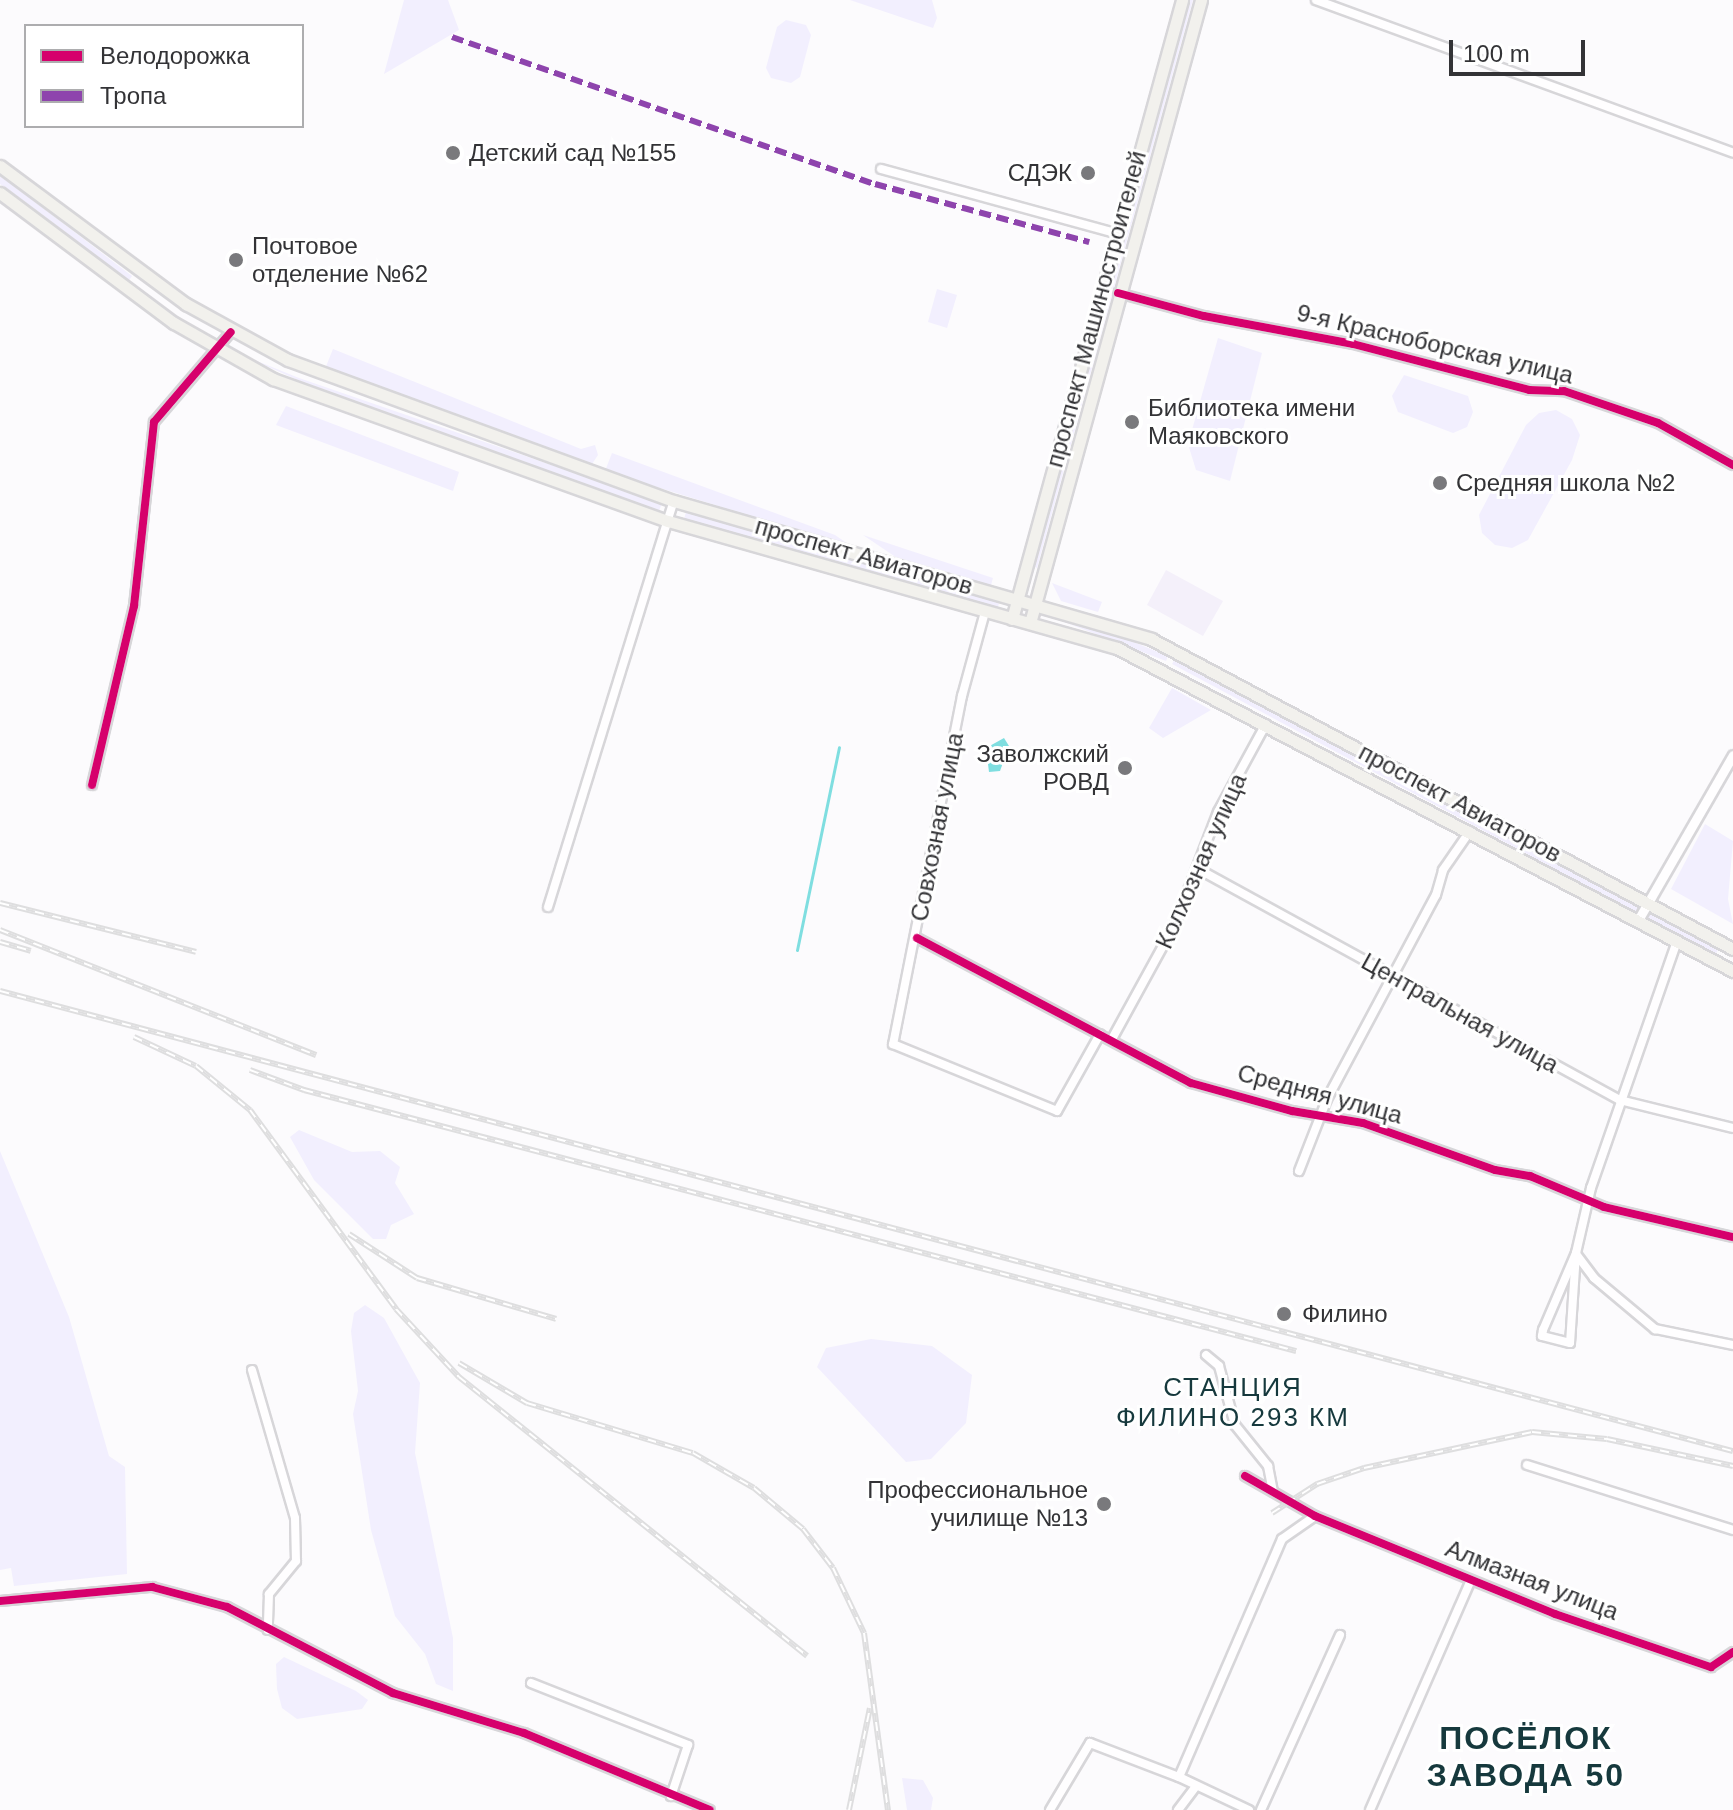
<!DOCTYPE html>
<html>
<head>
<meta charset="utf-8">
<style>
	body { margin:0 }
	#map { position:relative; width:1733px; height:1810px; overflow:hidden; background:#fcfbfd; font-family:Arial,sans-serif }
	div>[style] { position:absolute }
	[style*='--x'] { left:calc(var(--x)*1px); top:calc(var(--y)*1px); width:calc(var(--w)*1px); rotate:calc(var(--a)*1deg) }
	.commercial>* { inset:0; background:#f4f0fa }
	.green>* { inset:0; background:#f2effe }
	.water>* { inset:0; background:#7fdee0 }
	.stream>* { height:3px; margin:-1.5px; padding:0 1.5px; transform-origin:1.5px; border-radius:1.5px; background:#7fdee0 }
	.roads { filter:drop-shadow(2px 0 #d7d6d9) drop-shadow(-2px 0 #d7d6d9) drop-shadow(0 2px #d7d6d9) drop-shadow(0 -2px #d7d6d9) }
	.minor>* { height:8px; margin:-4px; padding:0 4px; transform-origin:4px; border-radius:4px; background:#fffeff }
	.tertiary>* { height:9px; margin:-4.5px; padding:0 4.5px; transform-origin:4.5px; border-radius:4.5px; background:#fffeff }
	.secondary>* { height:11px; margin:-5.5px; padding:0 5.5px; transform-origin:5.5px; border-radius:5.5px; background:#f2f1ed }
	.rail>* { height:6px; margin-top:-3px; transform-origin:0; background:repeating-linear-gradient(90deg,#fff 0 9px,#dededf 0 18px); box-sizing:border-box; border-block:2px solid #dededf }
	.quiet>* { height:6px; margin-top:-3px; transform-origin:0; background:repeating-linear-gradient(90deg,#8e44ad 0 12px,transparent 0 18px) }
	.cycleway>* { height:8px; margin:-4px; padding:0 4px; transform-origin:4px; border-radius:4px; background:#d6006c }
	.dots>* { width:22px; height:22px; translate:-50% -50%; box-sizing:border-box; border:4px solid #fff; border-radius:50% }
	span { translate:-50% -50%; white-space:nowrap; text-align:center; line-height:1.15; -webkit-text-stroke:6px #fff; paint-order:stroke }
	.poi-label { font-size:24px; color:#333336 }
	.left { translate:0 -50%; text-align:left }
	.right { translate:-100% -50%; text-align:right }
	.street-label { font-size:24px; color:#333336 }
	.neighbourhood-label { font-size:26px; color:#16393d; letter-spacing:2px }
	.district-label { font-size:32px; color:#16393d; font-weight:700; letter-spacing:2px }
	.legend { position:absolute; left:24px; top:24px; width:280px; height:104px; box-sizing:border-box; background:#fff; border:2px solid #adadaf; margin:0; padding:10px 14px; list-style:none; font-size:24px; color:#333336 }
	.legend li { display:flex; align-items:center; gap:16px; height:40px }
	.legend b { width:40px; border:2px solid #adadaf }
	.scale { position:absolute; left:1449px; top:40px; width:136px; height:36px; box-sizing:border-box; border:4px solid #333336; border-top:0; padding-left:10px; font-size:24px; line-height:28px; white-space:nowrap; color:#333336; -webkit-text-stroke:6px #fff; paint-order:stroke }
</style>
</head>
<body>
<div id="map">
	<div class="commercial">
		<div style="clip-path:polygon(1166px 570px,1223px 601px,1203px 636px,1147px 605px)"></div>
	</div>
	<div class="green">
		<div style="clip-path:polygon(404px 0,448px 0,459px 30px,384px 74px)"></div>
		<div style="clip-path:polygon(850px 0,932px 0,937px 18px,933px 28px)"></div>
		<div style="clip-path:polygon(1189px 0,1193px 0,1037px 568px,1033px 566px)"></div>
		<div style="clip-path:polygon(786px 20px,806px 25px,811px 35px,800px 77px,791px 83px,771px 78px,766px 68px,777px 27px)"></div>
		<div style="clip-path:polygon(0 175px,132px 276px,128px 282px,0 184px)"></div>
		<div style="clip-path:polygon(937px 289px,957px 295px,947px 328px,928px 322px)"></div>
		<div style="clip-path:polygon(1218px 338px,1262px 353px,1230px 481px,1196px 470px,1188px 444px)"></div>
		<div style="clip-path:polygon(333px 349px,581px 449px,595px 445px,598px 455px,592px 464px,585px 463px,325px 369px)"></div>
		<div style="clip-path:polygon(242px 355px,299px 378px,662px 503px,659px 511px,300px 381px)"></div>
		<div style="clip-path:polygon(1404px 375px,1468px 396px,1473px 412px,1467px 427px,1453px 433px,1398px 412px,1392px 396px)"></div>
		<div style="clip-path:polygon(286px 406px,459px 472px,453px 491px,276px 425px)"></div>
		<div style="clip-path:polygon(1556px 410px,1572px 419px,1580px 435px,1572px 460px,1528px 540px,1512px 548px,1495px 545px,1482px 533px,1479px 515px,1526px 425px,1539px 413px)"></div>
		<div style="clip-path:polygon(612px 453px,835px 535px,854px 548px,605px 471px)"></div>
		<div style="clip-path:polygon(686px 512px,999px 602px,998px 608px,684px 519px)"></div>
		<div style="clip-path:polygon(863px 535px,993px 578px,991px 585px,903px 562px)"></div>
		<div style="clip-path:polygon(1052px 583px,1102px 602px,1098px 612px,1061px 601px)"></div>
		<div style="clip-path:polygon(1059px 620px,1109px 632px,1168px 656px,1166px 661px)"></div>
		<div style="clip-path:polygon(1175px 659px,1640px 908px,1637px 913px,1172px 664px)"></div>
		<div style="clip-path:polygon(1172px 688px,1211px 710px,1163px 738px,1149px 728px)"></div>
		<div style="clip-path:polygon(1705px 824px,1733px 841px,1728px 899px,1733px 924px,1671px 889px)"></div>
		<div style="clip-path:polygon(1650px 913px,1718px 950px,1715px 955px,1648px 918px)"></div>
		<div style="clip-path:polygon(299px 1130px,352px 1152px,380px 1151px,400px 1167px,395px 1183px,414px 1214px,391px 1225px,386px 1239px,373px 1239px,314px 1180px,290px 1137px)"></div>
		<div style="clip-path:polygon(0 1151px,69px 1317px,109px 1456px,125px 1467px,127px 1574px,14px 1586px,11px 1568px,0 1570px)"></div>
		<div style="clip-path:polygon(365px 1305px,384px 1318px,420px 1383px,415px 1453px,453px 1638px,453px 1691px,436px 1684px,425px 1654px,395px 1616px,371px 1530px,353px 1414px,358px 1391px,351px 1331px,354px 1313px)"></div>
		<div style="clip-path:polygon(871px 1339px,932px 1346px,972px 1375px,966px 1423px,931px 1459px,906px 1462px,817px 1367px,826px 1348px)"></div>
		<div style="clip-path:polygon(284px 1657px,356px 1691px,368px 1700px,362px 1709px,297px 1719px,282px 1708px,277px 1689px,276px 1664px)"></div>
		<div style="clip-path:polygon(902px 1778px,923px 1780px,933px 1798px,931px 1810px,907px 1810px)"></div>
	</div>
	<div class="water">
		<div style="clip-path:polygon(1004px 738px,1009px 746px,1000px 771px,989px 772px,986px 748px)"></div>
	</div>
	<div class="stream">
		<div style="--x:797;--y:950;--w:207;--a:-78.3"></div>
	</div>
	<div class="roads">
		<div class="minor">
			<div style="--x:1316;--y:0;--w:444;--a:20.1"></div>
			<div style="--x:881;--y:169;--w:243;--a:15.3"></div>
			<div style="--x:1118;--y:293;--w:89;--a:15"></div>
			<div style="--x:1204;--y:316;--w:152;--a:10.6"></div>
			<div style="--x:1353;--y:344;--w:182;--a:14.6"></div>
			<div style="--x:1529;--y:390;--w:35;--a:2"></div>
			<div style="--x:1564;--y:391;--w:99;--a:18.8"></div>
			<div style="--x:1658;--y:423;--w:86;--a:29.2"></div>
			<div style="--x:985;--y:612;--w:87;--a:105.3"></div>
			<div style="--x:962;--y:696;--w:355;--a:101.2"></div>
			<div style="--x:893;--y:1044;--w:177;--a:22.2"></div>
			<div style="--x:1057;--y:1111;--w:88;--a:-60.8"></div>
			<div style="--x:92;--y:785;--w:184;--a:-76.8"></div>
			<div style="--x:134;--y:606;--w:185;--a:-83.8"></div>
			<div style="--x:154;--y:422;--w:118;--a:-49.5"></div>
			<div style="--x:1198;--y:869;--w:481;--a:28.7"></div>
			<div style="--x:1620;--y:1100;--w:116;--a:13.9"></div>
			<div style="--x:548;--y:907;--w:425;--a:-72.8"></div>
			<div style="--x:917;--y:938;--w:310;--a:27.9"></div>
			<div style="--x:1191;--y:1083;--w:105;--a:15.5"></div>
			<div style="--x:1292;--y:1111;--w:72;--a:9.6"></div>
			<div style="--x:1363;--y:1123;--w:140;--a:19.6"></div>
			<div style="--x:1495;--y:1170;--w:36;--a:10"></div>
			<div style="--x:1530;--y:1176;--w:80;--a:22.7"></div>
			<div style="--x:1604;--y:1207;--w:132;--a:13.1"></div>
			<div style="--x:1112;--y:1039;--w:131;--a:-61.3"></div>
			<div style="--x:1175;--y:924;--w:120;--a:-69"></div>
			<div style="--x:1218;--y:812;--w:100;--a:-61.4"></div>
			<div style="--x:1299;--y:1171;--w:77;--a:-68.7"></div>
			<div style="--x:1327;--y:1099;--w:231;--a:-61.9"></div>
			<div style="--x:1436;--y:895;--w:26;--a:-74"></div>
			<div style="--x:1443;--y:870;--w:47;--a:-55.3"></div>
			<div style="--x:1576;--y:1253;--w:90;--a:93.8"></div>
			<div style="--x:1570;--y:1343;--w:29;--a:-166"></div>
			<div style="--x:1542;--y:1336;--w:6;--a:-81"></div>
			<div style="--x:1543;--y:1330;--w:84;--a:-66.8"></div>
			<div style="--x:1576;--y:1253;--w:67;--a:-77"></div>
			<div style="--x:1591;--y:1188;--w:262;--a:-70.8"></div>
			<div style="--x:1576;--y:1254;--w:30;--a:53"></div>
			<div style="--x:1594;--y:1278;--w:80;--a:39.9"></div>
			<div style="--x:1655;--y:1329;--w:80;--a:11.6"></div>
			<div style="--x:1206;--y:1355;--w:17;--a:40"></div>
			<div style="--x:1219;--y:1366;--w:61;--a:74.8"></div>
			<div style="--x:1235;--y:1425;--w:53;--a:51.2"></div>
			<div style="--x:1268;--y:1466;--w:26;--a:79"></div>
			<div style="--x:252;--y:1370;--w:154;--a:73.8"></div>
			<div style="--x:295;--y:1518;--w:43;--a:88.7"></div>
			<div style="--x:296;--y:1561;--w:43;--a:129.3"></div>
			<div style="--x:269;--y:1594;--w:36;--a:92"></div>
			<div style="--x:1527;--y:1465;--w:216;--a:17.5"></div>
			<div style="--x:1245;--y:1476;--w:81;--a:29.7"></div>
			<div style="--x:1315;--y:1516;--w:259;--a:22.2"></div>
			<div style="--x:1555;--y:1614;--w:165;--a:18.8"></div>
			<div style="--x:1711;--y:1667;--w:27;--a:-34"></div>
			<div style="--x:0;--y:1601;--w:153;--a:-5.3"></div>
			<div style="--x:152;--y:1587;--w:78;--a:14.9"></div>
			<div style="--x:227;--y:1607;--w:187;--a:27.4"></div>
			<div style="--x:393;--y:1693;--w:137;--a:17"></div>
			<div style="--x:524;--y:1733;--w:201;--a:22.5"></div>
			<div style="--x:531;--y:1683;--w:169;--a:21.5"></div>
			<div style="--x:688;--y:1745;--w:54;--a:108.4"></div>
			<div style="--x:1050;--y:1810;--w:78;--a:-59.2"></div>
			<div style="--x:1090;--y:1743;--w:95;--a:20.9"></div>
			<div style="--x:1178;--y:1810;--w:30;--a:-53"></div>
			<div style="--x:1249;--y:1810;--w:77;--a:-154.8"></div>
			<div style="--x:1179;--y:1777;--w:259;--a:-66.6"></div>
			<div style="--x:1282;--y:1539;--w:40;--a:-34.9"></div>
			<div style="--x:1261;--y:1810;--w:192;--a:-65.7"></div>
			<div style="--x:1370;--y:1810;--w:251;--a:-66.3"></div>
		</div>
		<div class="tertiary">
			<div style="--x:1638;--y:920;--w:190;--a:-60.1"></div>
		</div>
		<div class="secondary">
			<div style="--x:0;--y:166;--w:232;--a:36.6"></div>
			<div style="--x:186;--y:304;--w:116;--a:28.8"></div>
			<div style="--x:288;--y:360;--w:411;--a:20.1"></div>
			<div style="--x:674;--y:501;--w:497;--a:16.1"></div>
			<div style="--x:1151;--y:639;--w:659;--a:28.04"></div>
			<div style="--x:0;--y:193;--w:217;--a:36.8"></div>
			<div style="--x:174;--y:323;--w:114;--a:29.5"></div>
			<div style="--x:273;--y:379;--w:420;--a:19.8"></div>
			<div style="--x:668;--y:521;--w:467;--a:15.8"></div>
			<div style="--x:1117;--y:648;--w:696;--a:27.67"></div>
			<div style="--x:1012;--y:619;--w:642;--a:-74.64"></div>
			<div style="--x:1030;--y:623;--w:646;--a:-74.65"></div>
		</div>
	</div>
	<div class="rail">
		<div style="--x:0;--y:903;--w:202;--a:14"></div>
		<div style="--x:0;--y:930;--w:340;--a:21.6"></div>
		<div style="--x:0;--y:942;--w:32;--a:16"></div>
		<div style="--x:0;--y:991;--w:1793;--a:14.87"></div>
		<div style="--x:134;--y:1037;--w:68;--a:25.1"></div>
		<div style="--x:196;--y:1066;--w:70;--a:39.2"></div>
		<div style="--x:250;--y:1110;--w:247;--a:53.7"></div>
		<div style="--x:396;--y:1309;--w:93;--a:47.2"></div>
		<div style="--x:459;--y:1377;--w:446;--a:38.7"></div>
		<div style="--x:250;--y:1070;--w:58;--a:20.3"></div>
		<div style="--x:304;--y:1090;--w:1026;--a:14.74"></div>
		<div style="--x:349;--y:1234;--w:81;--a:32.9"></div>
		<div style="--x:417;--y:1278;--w:145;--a:16.4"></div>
		<div style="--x:459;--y:1363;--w:79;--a:30.5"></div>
		<div style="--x:527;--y:1403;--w:173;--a:16.8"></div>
		<div style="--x:693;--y:1453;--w:70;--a:29.8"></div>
		<div style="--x:754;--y:1488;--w:64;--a:39.9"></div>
		<div style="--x:803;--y:1529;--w:49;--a:52.4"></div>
		<div style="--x:833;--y:1568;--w:72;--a:64.5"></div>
		<div style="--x:864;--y:1633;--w:179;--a:82.3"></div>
		<div style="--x:1272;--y:1513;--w:54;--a:-32.8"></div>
		<div style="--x:1317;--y:1484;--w:50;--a:-18.8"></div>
		<div style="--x:1364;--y:1468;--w:172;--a:-12.1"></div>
		<div style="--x:1532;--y:1432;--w:75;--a:5.3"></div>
		<div style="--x:1607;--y:1439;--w:129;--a:12.1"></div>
		<div style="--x:849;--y:1810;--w:104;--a:-78.4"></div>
	</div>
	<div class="quiet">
		<div style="--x:452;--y:37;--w:448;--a:19.2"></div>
		<div style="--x:875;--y:184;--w:222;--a:15.2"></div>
	</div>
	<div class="cycleway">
		<div style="--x:1118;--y:293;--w:89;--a:15"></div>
		<div style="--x:1204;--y:316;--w:152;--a:10.6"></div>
		<div style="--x:1353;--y:344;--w:182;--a:14.6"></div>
		<div style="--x:1529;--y:390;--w:35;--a:2"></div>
		<div style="--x:1564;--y:391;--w:99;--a:18.8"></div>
		<div style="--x:1658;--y:423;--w:86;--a:29.2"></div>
		<div style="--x:92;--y:785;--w:184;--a:-76.8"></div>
		<div style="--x:134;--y:606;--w:185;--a:-83.8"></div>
		<div style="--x:154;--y:422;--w:118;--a:-49.5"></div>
		<div style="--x:917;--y:938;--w:310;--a:27.9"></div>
		<div style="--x:1191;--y:1083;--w:105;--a:15.5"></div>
		<div style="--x:1292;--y:1111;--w:72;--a:9.6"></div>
		<div style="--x:1363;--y:1123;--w:140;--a:19.6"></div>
		<div style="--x:1495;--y:1170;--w:36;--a:10"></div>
		<div style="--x:1530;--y:1176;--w:80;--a:22.7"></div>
		<div style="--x:1604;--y:1207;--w:132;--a:13.1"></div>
		<div style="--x:1245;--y:1476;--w:81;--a:29.7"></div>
		<div style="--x:1315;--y:1516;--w:259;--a:22.2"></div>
		<div style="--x:1555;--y:1614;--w:165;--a:18.8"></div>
		<div style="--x:1711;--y:1667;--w:27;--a:-34"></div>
		<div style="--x:0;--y:1601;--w:153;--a:-5.3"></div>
		<div style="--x:152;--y:1587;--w:78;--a:14.9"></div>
		<div style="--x:227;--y:1607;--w:187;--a:27.4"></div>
		<div style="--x:393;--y:1693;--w:137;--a:17"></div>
		<div style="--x:524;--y:1733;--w:201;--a:22.5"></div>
	</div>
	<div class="dots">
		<div style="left:453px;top:153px;background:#79797c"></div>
		<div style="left:1088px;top:173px;background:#79797c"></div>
		<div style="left:236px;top:260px;background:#79797c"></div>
		<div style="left:1132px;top:422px;background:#79797c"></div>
		<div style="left:1440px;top:483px;background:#79797c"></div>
		<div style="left:1125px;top:768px;background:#79797c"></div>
		<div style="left:1284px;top:1314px;background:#79797c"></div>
		<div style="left:1104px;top:1504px;background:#79797c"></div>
	</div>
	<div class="poi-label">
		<span class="left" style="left:469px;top:153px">Детский сад №155</span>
		<span class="right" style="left:1072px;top:173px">СДЭК</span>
		<span class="left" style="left:252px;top:260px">Почтовое<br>отделение №62</span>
		<span class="left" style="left:1148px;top:422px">Библиотека имени<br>Маяковского</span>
		<span class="left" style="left:1456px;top:483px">Средняя школа №2</span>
		<span class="right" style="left:1109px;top:768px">Заволжский<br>РОВД</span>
		<span class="left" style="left:1302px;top:1314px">Филино</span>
		<span class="right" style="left:1088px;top:1504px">Профессиональное<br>училище №13</span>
	</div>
	<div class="street-label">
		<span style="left:1096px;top:309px;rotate:-75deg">проспект Машиностроителей</span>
		<span style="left:1435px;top:344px;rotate:13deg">9-я Красноборская улица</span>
		<span style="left:864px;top:556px;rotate:16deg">проспект Авиаторов</span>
		<span style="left:1460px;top:803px;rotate:28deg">проспект Авиаторов</span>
		<span style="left:937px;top:827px;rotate:-79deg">Совхозная улица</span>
		<span style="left:1201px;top:861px;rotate:-66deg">Колхозная улица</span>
		<span style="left:1460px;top:1013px;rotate:29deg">Центральная улица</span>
		<span style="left:1320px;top:1094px;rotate:15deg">Средняя улица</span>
		<span style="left:1532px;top:1580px;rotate:21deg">Алмазная улица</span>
	</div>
	<div class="neighbourhood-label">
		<span style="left:1233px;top:1403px">СТАНЦИЯ<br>ФИЛИНО 293 КМ</span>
	</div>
	<div class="district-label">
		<span style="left:1526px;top:1757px">ПОСЁЛОК<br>ЗАВОДА 50</span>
	</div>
	<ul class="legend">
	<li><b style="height:10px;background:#d6006c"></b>Велодорожка</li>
	<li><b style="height:10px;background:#8e44ad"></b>Тропа</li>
	</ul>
	<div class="scale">100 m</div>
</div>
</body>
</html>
